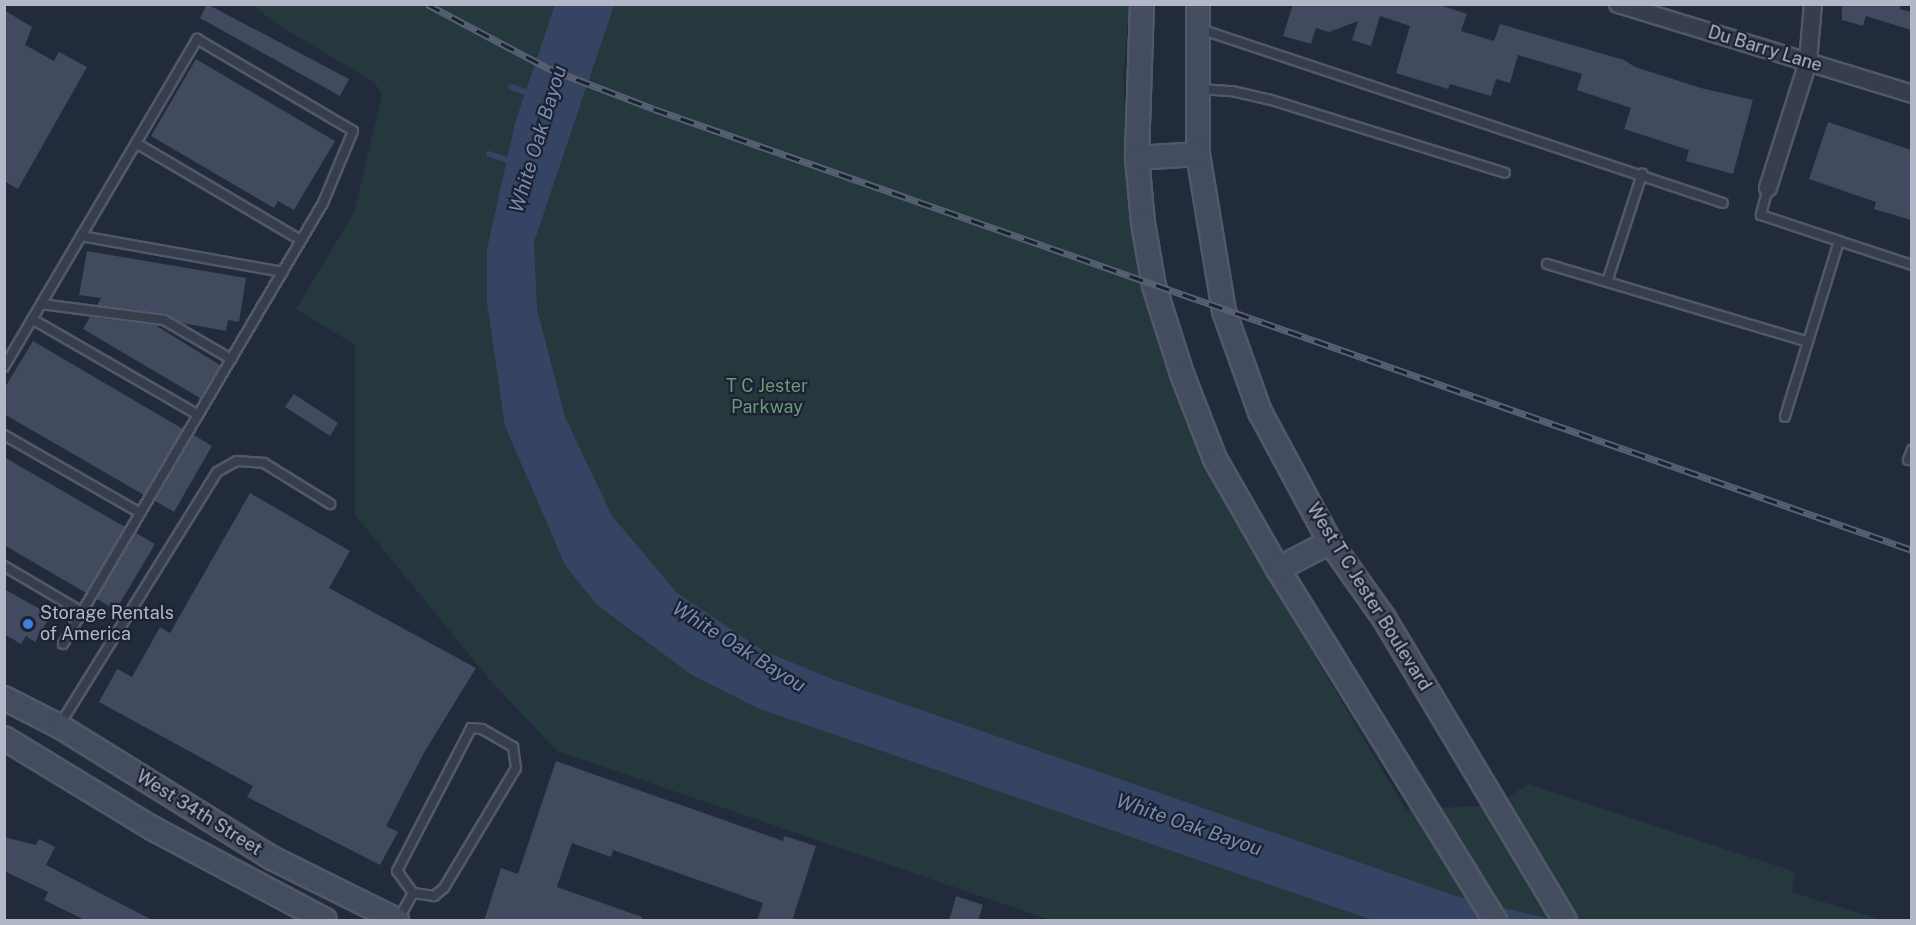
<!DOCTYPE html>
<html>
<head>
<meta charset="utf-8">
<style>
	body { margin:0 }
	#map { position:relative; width:1916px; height:925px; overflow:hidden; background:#222b3c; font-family:"Public Sans",sans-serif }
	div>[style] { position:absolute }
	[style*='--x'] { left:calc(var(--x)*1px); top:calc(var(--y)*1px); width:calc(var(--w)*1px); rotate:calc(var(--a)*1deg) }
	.green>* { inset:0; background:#24383d }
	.water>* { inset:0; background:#364463 }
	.stream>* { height:6px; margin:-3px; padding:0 3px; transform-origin:3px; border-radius:3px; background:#364463 }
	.building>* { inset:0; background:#414a5e }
	.roads { filter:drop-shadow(2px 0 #515867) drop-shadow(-2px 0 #515867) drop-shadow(0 2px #515867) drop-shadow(0 -2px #515867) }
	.service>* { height:8px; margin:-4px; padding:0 4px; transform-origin:4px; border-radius:4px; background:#363d4c }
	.minor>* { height:16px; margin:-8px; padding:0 8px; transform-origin:8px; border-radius:8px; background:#363d4c }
	.secondary>* { height:22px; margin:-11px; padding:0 11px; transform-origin:11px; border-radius:11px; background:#444c5f }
	.rail>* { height:7px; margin-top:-3.5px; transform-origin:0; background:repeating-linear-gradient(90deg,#1c2231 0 14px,#586173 0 28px); box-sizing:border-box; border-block:2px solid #586173 }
	.dots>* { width:16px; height:16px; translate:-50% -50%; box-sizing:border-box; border:3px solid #1c2231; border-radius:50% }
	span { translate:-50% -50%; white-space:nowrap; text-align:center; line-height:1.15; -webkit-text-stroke:4.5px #1c2231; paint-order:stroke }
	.street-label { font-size:18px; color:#b2b8c8 }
	.park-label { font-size:18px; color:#689979 }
	.poi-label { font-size:18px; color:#b2b8c8 }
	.left { translate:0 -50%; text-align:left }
	.water-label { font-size:20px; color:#798bb0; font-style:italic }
	.frame { position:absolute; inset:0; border:6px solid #b2b8c8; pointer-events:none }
</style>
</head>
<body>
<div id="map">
	<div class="green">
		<div style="clip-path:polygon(253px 5px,1129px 5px,1123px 79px,1129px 197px,1141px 274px,1162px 356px,1192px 435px,1228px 510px,1406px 810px,1509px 804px,1510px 796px,1528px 784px,1795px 872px,1791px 892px,1882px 920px,1050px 920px,557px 751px,489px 679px,355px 515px,355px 345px,296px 309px,354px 213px,382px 95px,375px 83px,275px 23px)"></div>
	</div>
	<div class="water">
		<div style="clip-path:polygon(555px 5px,614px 5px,534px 242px,537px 309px,565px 417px,612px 516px,677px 593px,762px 650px,832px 679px,1456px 896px,1554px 920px,1372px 920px,757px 708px,692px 675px,597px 605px,565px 565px,505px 426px,487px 303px,487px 249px,515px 123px)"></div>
	</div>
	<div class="stream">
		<div style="--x:511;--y:87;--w:23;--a:20"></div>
		<div style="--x:489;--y:154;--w:26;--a:18"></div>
	</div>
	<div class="building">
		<div style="clip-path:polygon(207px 4px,349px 79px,340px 96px,200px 18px)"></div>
		<div style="clip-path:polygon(1293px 4px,1437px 4px,1467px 14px,1461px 31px,1494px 41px,1500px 24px,1624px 60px,1635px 67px,1701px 88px,1753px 100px,1733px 174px,1686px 161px,1689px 150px,1624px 129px,1631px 108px,1577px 90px,1582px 74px,1518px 55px,1510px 83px,1496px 79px,1491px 96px,1450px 84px,1448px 89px,1396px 73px,1410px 26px,1380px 16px,1371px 46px,1352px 40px,1358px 21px,1329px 32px,1316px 28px,1311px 44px,1283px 36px)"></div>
		<div style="clip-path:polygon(1842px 4px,1901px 4px,1900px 9px,1911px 12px,1911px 30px,1866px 16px,1863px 26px,1842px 20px)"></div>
		<div style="clip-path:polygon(4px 10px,32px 27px,25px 45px,54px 61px,59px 52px,87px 67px,18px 189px,4px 181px)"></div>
		<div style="clip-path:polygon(196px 59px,335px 141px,294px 210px,278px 201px,274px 208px,151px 136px)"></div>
		<div style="clip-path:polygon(1828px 122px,1911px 150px,1911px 220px,1874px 209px,1876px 202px,1809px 179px)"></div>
		<div style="clip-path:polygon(87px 251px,246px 278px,239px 322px,228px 320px,226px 331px,182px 323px,165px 314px,97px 305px,101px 298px,79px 295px)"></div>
		<div style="clip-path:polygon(90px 317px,155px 325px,220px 365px,200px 398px,83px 329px)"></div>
		<div style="clip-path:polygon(33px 341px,183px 429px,144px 495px,4px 414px,4px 389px)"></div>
		<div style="clip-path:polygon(294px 394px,338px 423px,330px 436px,285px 407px)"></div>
		<div style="clip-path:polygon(194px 435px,212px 446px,174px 512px,155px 501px)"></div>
		<div style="clip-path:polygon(4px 457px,125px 527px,86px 593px,4px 545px)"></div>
		<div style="clip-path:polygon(250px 493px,350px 551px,329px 588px,476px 668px,425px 751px,386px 826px,398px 832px,380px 865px,247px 797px,253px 786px,99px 702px,117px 669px,132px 677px,160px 627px,170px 633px)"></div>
		<div style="clip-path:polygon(136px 533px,155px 544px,116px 610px,97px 599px)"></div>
		<div style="clip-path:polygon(4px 589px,51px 615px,35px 642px,26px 636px,21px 644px,4px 634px)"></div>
		<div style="clip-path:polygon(556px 761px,783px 841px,784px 836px,816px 846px,792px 921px,757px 921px,763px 903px,613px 850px,611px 857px,572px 843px,557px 887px,642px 917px,642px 921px,484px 921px,501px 868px,518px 874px)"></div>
		<div style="clip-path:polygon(4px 837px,36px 845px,39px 839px,55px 847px,46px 865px,154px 921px,87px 921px,44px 900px,48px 892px,4px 871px)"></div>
		<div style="clip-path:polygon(956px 896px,983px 905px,978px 921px,949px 921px)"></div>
	</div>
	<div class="roads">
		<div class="service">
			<div style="--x:1200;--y:29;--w:551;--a:18.4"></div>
			<div style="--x:1200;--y:89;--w:32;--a:4"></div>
			<div style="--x:1232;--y:91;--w:37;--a:13"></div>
			<div style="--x:1268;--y:99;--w:248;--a:17.3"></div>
			<div style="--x:136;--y:143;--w:191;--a:30.5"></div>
			<div style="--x:1768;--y:188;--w:28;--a:105"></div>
			<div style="--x:1761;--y:215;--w:82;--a:18.4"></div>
			<div style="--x:1839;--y:241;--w:184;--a:107.1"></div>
			<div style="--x:81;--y:236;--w:205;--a:10.1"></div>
			<div style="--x:1839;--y:241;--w:77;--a:18.2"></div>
			<div style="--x:1547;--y:264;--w:272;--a:16.6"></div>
			<div style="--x:1607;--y:282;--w:114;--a:-72"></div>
			<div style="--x:41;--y:304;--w:124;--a:7.4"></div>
			<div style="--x:164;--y:320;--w:78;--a:30.2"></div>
			<div style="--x:32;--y:319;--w:192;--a:30"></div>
			<div style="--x:4;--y:367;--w:381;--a:-59.5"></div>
			<div style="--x:197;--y:39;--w:181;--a:30.5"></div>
			<div style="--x:353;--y:131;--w:78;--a:112.6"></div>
			<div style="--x:323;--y:203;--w:512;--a:120.52"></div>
			<div style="--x:4;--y:435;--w:157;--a:29.8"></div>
			<div style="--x:1908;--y:460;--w:11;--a:-68"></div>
			<div style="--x:4;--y:566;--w:91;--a:30.5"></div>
			<div style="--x:59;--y:726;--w:299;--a:-58.1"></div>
			<div style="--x:217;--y:472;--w:23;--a:-29"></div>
			<div style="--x:237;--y:461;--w:27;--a:4"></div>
			<div style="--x:264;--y:463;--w:78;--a:31.8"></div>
			<div style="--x:471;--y:728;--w:11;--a:5"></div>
			<div style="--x:482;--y:729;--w:36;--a:30"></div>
			<div style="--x:513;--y:747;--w:21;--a:82"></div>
			<div style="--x:516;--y:768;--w:140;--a:121"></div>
			<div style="--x:444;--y:888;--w:13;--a:141"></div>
			<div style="--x:434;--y:896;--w:21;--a:-172"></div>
			<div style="--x:413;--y:893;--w:27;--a:-126"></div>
			<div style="--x:397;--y:871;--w:161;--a:-62.6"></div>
			<div style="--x:398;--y:920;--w:31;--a:-61"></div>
		</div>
		<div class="minor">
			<div style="--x:1618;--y:4;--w:307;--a:17"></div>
			<div style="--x:1768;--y:188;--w:132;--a:-72.4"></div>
			<div style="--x:1808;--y:62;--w:58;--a:-85.1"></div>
		</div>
		<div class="secondary">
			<div style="--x:1142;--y:4;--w:154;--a:91.9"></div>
			<div style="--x:1137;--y:158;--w:65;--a:84.7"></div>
			<div style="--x:1143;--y:223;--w:64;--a:80.1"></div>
			<div style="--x:1154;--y:286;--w:92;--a:72.3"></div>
			<div style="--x:1182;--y:374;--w:91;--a:68.8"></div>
			<div style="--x:1215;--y:459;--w:127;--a:60.2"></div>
			<div style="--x:1278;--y:569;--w:413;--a:58.3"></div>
			<div style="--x:1198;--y:4;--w:150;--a:90"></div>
			<div style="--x:1198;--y:154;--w:159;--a:80.6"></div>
			<div style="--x:1224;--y:311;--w:107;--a:70.4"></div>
			<div style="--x:1260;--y:412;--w:148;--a:61.7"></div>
			<div style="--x:1330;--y:542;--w:93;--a:54.6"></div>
			<div style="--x:1384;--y:618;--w:352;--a:59.1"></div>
			<div style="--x:1137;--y:158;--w:61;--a:-3.8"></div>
			<div style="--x:1278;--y:569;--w:59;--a:-27.4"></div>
			<div style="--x:4;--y:698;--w:62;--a:27"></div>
			<div style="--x:59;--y:726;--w:251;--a:31.8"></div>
			<div style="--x:272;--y:858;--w:140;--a:26.4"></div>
			<div style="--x:4;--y:738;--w:173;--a:31.3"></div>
			<div style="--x:152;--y:828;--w:196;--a:28"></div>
		</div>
	</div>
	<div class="rail">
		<div style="--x:427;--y:4;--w:139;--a:27.9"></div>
		<div style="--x:550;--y:69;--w:111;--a:21"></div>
		<div style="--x:654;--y:109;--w:1333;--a:19.32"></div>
	</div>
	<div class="dots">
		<div style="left:28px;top:624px;background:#3f7fe0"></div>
	</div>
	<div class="street-label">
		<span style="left:1765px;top:49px;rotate:17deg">Du Barry Lane</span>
		<span style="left:1369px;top:597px;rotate:58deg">West T C Jester Boulevard</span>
		<span style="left:199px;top:813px;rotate:32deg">West 34th Street</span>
	</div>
	<div class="park-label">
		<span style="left:767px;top:397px">T C Jester<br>Parkway</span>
	</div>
	<div class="poi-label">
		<span class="left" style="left:40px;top:624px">Storage Rentals<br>of America</span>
	</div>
	<div class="water-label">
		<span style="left:538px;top:139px;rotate:-73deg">White Oak Bayou</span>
		<span style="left:739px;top:647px;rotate:32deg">White Oak Bayou</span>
		<span style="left:1189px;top:825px;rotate:19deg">White Oak Bayou</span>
	</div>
	<div class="frame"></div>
</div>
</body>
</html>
